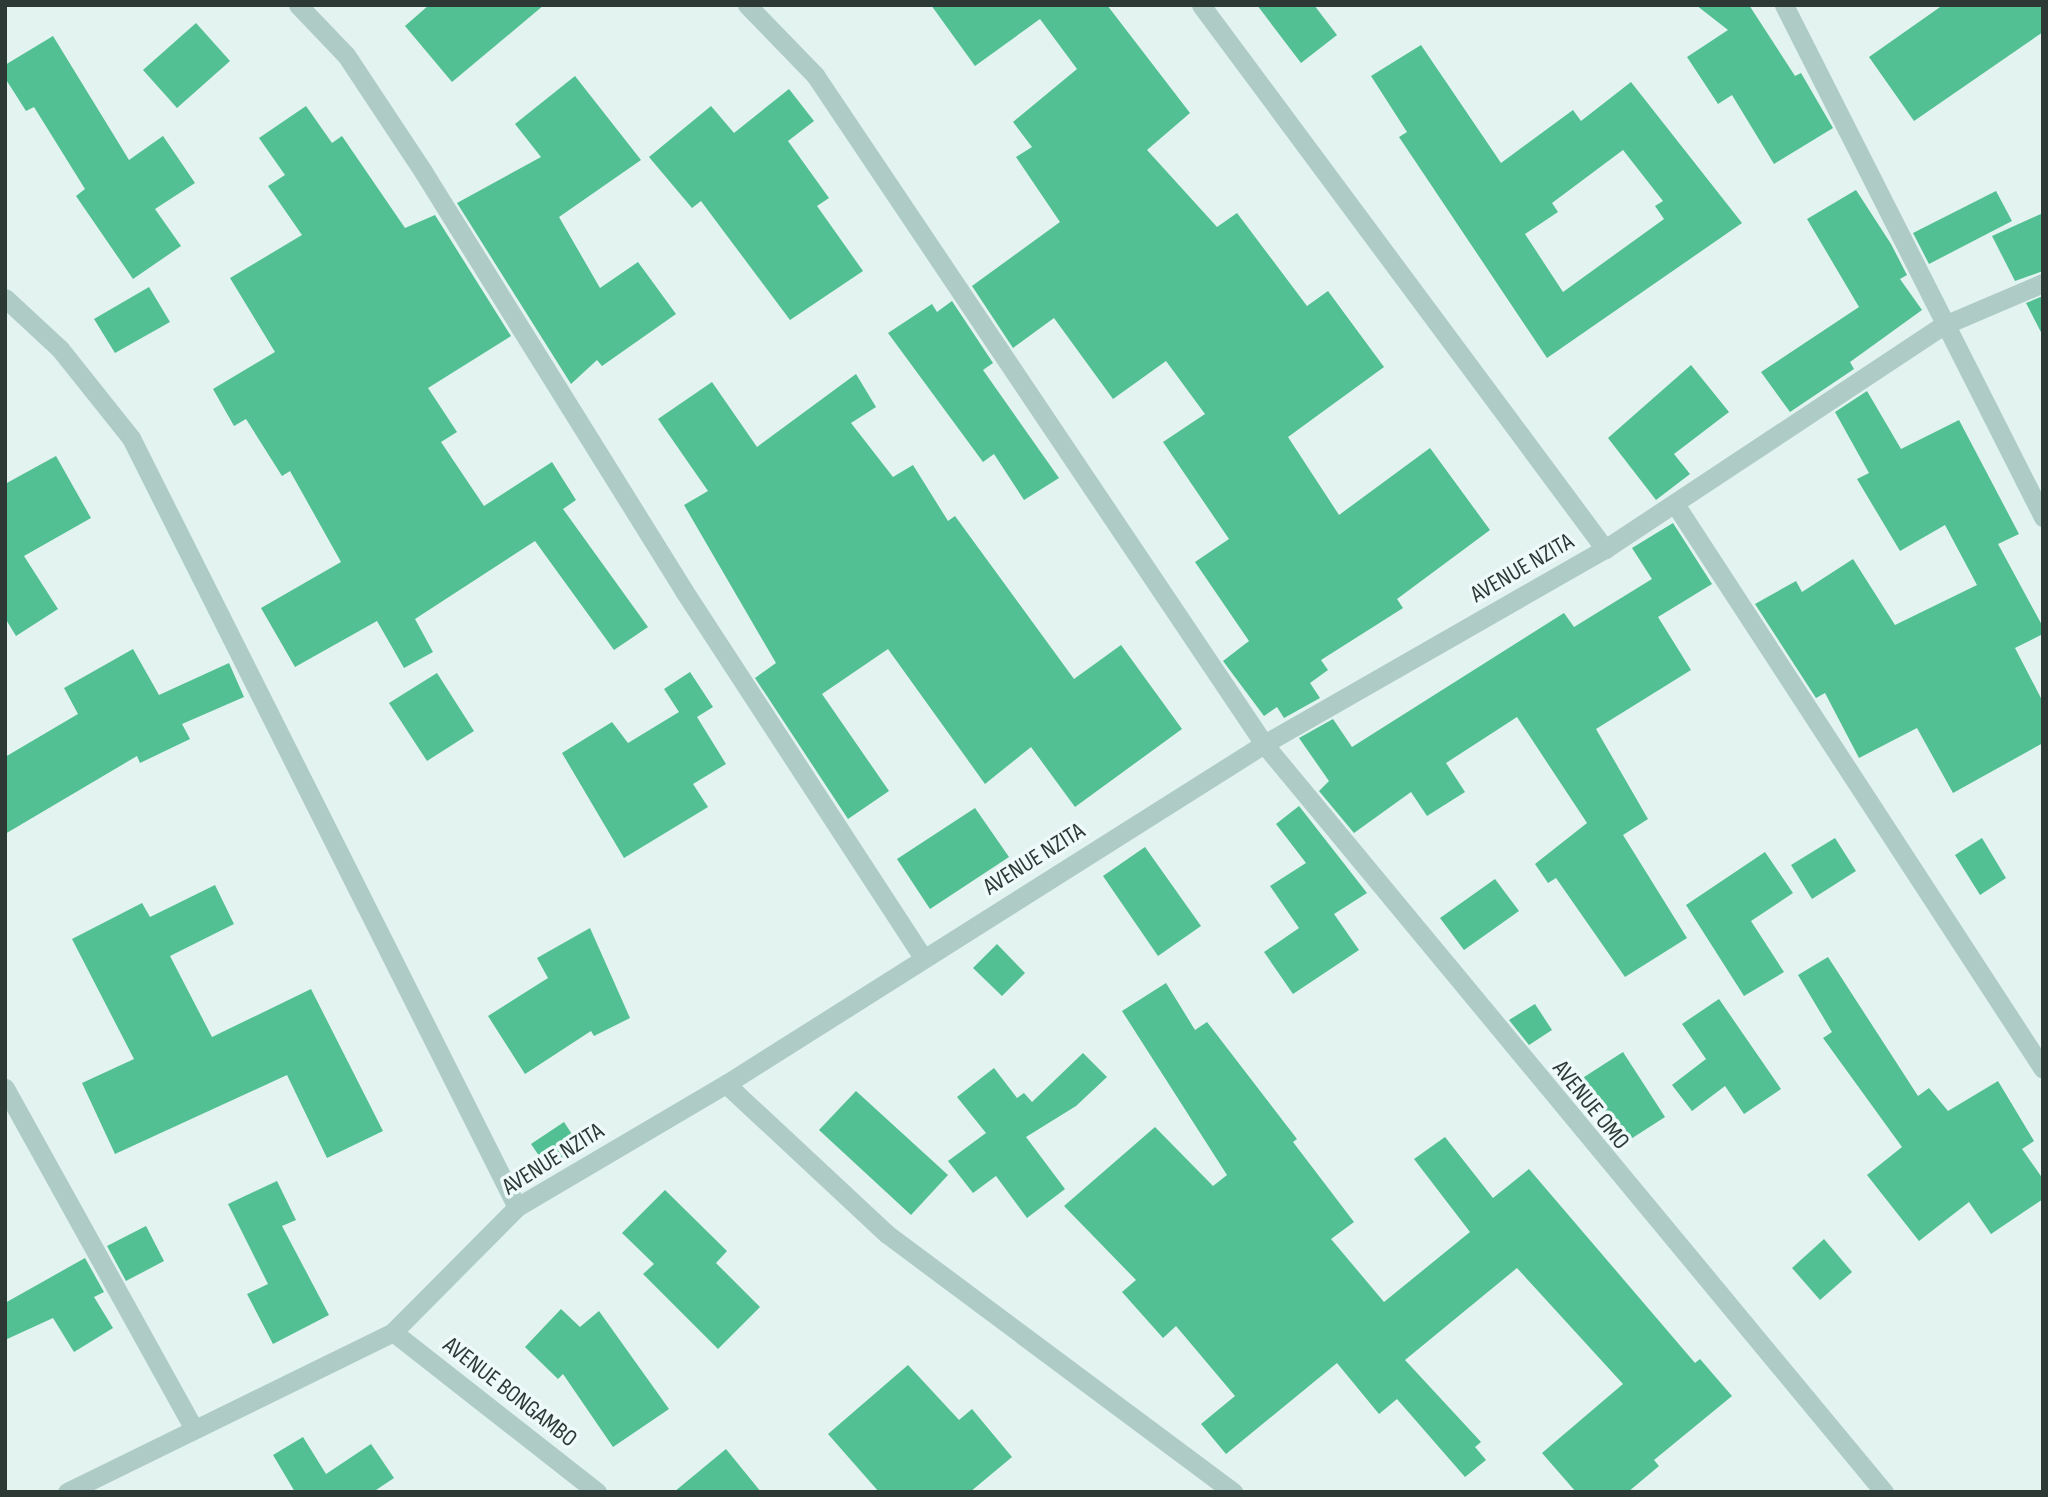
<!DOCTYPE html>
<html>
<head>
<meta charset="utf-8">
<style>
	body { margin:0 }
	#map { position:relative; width:2048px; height:1497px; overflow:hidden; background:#e2f3f0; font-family:"Sofia Sans Condensed",sans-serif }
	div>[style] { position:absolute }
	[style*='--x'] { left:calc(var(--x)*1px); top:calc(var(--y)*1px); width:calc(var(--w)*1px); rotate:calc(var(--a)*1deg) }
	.building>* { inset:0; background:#53c093 }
	.minor>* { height:19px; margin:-9.5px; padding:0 9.5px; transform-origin:9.5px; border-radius:9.5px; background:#aecbc5 }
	span { translate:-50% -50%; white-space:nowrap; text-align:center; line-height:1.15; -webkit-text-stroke:7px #eefaf9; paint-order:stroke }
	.street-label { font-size:24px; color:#2c3935 }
	.frame { position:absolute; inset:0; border:7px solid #2c3935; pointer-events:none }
</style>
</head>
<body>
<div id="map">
	<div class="building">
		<div style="clip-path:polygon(429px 5px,544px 5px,452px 82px,405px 26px)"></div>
		<div style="clip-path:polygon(931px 5px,1107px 5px,1190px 113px,1147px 150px,1217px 227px,1237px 213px,1307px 306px,1328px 291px,1384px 367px,1288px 437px,1339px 515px,1430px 448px,1490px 530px,1397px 599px,1403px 608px,1321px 660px,1328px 670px,1310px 683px,1320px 698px,1284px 718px,1277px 707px,1264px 716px,1223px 661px,1249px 641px,1195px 562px,1229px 539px,1163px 442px,1205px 414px,1166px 361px,1113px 399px,1054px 318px,1013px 348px,972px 286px,1060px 222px,1016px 157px,1032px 147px,1013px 122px,1077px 69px,1040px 19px,975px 66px)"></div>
		<div style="clip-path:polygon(1257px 5px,1314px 5px,1337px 35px,1301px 63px)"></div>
		<div style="clip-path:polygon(1696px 5px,1749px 5px,1795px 76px,1801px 73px,1833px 128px,1774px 164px,1732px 95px,1718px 104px,1687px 57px,1728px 30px)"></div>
		<div style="clip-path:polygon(1943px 5px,2043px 5px,2043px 32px,1914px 121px,1869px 57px)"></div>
		<div style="clip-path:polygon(196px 23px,230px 61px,177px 108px,143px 70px)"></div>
		<div style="clip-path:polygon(53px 36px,129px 160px,163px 136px,195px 183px,155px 209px,181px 246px,133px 279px,76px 196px,85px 189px,34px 107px,26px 111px,5px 78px,5px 65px)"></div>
		<div style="clip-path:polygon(evenodd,1421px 45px,1501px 163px,1573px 110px,1581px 121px,1631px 82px,1742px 223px,1547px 358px,1399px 137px,1407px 132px,1371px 76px,1421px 45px,1623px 150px,1663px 201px,1655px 206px,1664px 219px,1563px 292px,1525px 234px,1558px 212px,1552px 203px,1623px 150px)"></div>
		<div style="clip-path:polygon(575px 76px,641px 160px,559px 217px,600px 288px,638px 262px,676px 314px,602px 366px,597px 360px,571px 384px,457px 203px,541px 157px,515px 124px)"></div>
		<div style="clip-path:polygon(789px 89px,814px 121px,788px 141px,829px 198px,817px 206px,863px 271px,790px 320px,701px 201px,692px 208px,649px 157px,711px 106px,734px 133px)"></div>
		<div style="clip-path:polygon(306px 106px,332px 143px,342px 136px,405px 228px,435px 215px,511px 336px,428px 388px,457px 432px,441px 442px,484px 506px,552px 462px,576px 500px,563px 509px,648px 627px,614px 650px,535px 541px,415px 619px,433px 652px,404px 668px,377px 621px,295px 667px,261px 608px,341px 562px,290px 471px,282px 476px,246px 419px,234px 426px,213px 389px,275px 352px,230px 278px,302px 235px,268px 186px,285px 175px,259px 138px)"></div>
		<div style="clip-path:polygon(1856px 190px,1891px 244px,1907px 275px,1900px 279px,1922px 310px,1850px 362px,1854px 369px,1790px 412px,1761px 372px,1859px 307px,1807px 219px)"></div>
		<div style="clip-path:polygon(1996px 191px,2012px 221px,1929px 264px,1913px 233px)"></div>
		<div style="clip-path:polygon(2043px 213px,2043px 271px,2015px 281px,1992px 236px)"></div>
		<div style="clip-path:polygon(149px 287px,170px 322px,115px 353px,94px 319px)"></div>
		<div style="clip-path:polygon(2043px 296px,2043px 336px,2026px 303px)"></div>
		<div style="clip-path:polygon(952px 301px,993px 363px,983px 370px,1059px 478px,1024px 500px,994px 454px,983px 462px,888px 333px,932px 304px,937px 312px)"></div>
		<div style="clip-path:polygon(1691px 365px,1729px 412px,1674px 454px,1690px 474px,1656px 500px,1608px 438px)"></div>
		<div style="clip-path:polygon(856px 374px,876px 407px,851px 423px,893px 477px,913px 465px,948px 521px,955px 516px,1074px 679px,1121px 645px,1182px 729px,1075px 807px,1031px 747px,985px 784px,888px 649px,822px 694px,889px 791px,848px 819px,755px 678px,776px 663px,684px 505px,708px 491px,658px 419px,712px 382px,757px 447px)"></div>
		<div style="clip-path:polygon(1867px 391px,1901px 449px,1959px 420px,2019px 534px,1998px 544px,2043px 627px,2043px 634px,2015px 648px,2043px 702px,2043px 743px,1953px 793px,1917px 728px,1859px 758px,1825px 693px,1816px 698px,1755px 604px,1796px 581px,1802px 592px,1853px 559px,1895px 625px,1977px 585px,1945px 525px,1900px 551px,1857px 479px,1869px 473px,1835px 412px)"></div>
		<div style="clip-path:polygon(56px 456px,91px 518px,24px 556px,58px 609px,16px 636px,5px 618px,5px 484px)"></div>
		<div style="clip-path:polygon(1673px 523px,1712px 584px,1658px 617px,1691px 670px,1596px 729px,1648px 819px,1623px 835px,1687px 938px,1625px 977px,1556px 878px,1548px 883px,1535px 864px,1587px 823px,1517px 717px,1446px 763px,1465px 792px,1427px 816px,1411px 792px,1354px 833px,1319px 791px,1329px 781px,1299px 738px,1333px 719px,1352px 747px,1564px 613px,1574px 627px,1652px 579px,1632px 548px)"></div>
		<div style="clip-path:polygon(133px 649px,159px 695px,229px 663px,244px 697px,182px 724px,190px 739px,140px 763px,137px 756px,5px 834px,5px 757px,78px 714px,64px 688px)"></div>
		<div style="clip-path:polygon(690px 672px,713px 707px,697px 717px,726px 764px,693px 784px,708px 807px,624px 858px,562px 753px,612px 722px,628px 743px,679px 712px,664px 689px)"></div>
		<div style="clip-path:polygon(437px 673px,474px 731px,427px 761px,389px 703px)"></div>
		<div style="clip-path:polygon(1299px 806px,1367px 893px,1334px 914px,1359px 950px,1293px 994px,1264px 952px,1299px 928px,1270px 886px,1306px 863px,1276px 824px)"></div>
		<div style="clip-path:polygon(975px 808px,1009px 857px,930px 909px,897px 859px)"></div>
		<div style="clip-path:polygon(1835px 838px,1856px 871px,1812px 899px,1791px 865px)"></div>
		<div style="clip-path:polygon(1982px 838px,2006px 878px,1980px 895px,1955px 855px)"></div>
		<div style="clip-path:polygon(1145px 847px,1201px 926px,1158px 956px,1103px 876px)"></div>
		<div style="clip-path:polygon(1765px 852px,1793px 893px,1751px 921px,1784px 972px,1744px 996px,1686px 905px)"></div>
		<div style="clip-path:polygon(1495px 879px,1519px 911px,1464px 950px,1440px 918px)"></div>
		<div style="clip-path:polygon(215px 885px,234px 924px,170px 956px,212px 1037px,311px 989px,383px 1131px,327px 1158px,287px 1075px,115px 1154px,82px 1083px,134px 1059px,72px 939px,142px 903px,150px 917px)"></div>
		<div style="clip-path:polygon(590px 928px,630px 1018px,594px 1036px,591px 1031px,525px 1074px,488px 1016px,548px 978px,537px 958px)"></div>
		<div style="clip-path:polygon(997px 944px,1025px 973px,1002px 996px,973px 968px)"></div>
		<div style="clip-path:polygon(1828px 957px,1918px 1096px,1929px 1088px,1948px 1111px,1998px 1081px,2034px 1141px,2022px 1149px,2043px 1179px,2043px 1199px,1991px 1234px,1969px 1202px,1919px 1241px,1867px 1175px,1902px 1147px,1823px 1038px,1832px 1032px,1798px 975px)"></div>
		<div style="clip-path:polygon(1166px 983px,1195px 1030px,1207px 1022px,1297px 1139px,1293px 1142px,1354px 1222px,1331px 1239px,1384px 1302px,1470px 1232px,1414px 1159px,1445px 1137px,1493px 1198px,1529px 1169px,1695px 1363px,1700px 1359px,1732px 1396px,1654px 1460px,1659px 1466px,1628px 1492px,1576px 1492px,1542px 1453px,1623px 1384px,1517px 1268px,1405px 1360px,1481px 1442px,1475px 1447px,1486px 1460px,1465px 1477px,1397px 1399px,1379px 1414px,1337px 1363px,1226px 1454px,1201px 1424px,1235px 1396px,1176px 1326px,1163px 1338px,1122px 1292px,1136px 1280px,1064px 1206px,1155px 1127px,1213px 1186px,1227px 1175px,1122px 1011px)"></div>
		<div style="clip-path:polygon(1719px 999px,1781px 1089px,1744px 1114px,1725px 1086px,1692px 1111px,1672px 1085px,1706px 1059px,1682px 1024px)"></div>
		<div style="clip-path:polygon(1535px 1004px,1552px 1030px,1529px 1045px,1509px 1020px)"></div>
		<div style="clip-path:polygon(1623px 1052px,1665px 1117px,1623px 1144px,1581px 1079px)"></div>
		<div style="clip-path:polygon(1083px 1053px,1107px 1077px,1076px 1106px,1026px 1137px,1065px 1189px,1027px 1218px,996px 1176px,973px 1193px,948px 1161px,986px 1133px,957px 1097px,994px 1068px,1017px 1098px,1024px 1093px,1032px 1102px)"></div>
		<div style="clip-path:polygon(856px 1091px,948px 1175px,911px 1215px,819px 1130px)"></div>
		<div style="clip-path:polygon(564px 1122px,581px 1148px,548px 1169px,531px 1144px)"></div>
		<div style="clip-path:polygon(277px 1181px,296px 1220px,282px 1226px,329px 1315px,273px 1344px,247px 1294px,268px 1284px,228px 1204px)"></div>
		<div style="clip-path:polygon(665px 1190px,727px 1251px,716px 1263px,760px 1307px,718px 1349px,643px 1274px,654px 1264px,622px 1233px)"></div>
		<div style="clip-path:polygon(146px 1226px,164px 1261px,126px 1281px,107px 1246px)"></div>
		<div style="clip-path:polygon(1824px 1239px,1852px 1272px,1820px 1300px,1792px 1268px)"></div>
		<div style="clip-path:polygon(85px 1258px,104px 1292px,94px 1297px,113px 1328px,74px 1352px,53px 1318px,5px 1340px,5px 1303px)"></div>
		<div style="clip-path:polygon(561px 1309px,580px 1327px,599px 1311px,669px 1409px,613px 1447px,563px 1374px,558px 1379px,525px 1347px)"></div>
		<div style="clip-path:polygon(908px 1365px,959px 1420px,972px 1409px,1012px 1457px,970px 1492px,879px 1492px,828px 1434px)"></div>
		<div style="clip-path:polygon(303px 1437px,326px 1474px,371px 1444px,394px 1478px,373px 1492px,295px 1492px,273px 1455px)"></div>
		<div style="clip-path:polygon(726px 1449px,761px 1492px,674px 1492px)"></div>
	</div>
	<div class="minor">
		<div style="--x:298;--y:5;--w:69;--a:46.2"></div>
		<div style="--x:346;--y:55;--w:141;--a:56.5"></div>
		<div style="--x:424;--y:173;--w:492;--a:58.1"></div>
		<div style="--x:684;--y:591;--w:438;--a:56.9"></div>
		<div style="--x:747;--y:5;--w:98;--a:45.8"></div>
		<div style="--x:815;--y:75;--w:806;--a:56.13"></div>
		<div style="--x:1264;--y:744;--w:972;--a:50.35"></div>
		<div style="--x:1201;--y:5;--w:678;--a:53.4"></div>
		<div style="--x:1784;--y:5;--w:574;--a:63.17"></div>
		<div style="--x:5;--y:298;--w:75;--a:42.8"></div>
		<div style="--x:60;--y:349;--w:114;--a:51.4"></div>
		<div style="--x:131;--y:438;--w:860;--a:63.35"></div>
		<div style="--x:1675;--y:504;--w:674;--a:56.92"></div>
		<div style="--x:726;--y:1084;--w:220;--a:43"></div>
		<div style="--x:887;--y:1234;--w:432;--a:36.7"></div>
		<div style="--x:5;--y:1088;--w:390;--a:61"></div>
		<div style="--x:393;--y:1332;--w:259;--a:38.1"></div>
		<div style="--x:67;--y:1492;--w:363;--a:-26.1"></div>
		<div style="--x:393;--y:1332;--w:176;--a:-45.2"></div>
		<div style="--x:517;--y:1207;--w:243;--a:-30.5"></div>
		<div style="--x:726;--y:1084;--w:636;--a:-32.29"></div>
		<div style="--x:1264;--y:744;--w:393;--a:-29.8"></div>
		<div style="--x:1605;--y:549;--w:404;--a:-33.5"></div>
		<div style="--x:1942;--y:326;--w:110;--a:-23.1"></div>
	</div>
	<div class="street-label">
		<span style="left:1522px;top:568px;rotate:-30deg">AVENUE NZITA</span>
		<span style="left:1034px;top:859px;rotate:-32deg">AVENUE NZITA</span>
		<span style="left:1591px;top:1105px;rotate:51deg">AVENUE OMO</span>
		<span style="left:553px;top:1159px;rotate:-32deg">AVENUE NZITA</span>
		<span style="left:510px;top:1392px;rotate:38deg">AVENUE BONGAMBO</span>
	</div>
	<div class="frame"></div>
</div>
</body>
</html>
